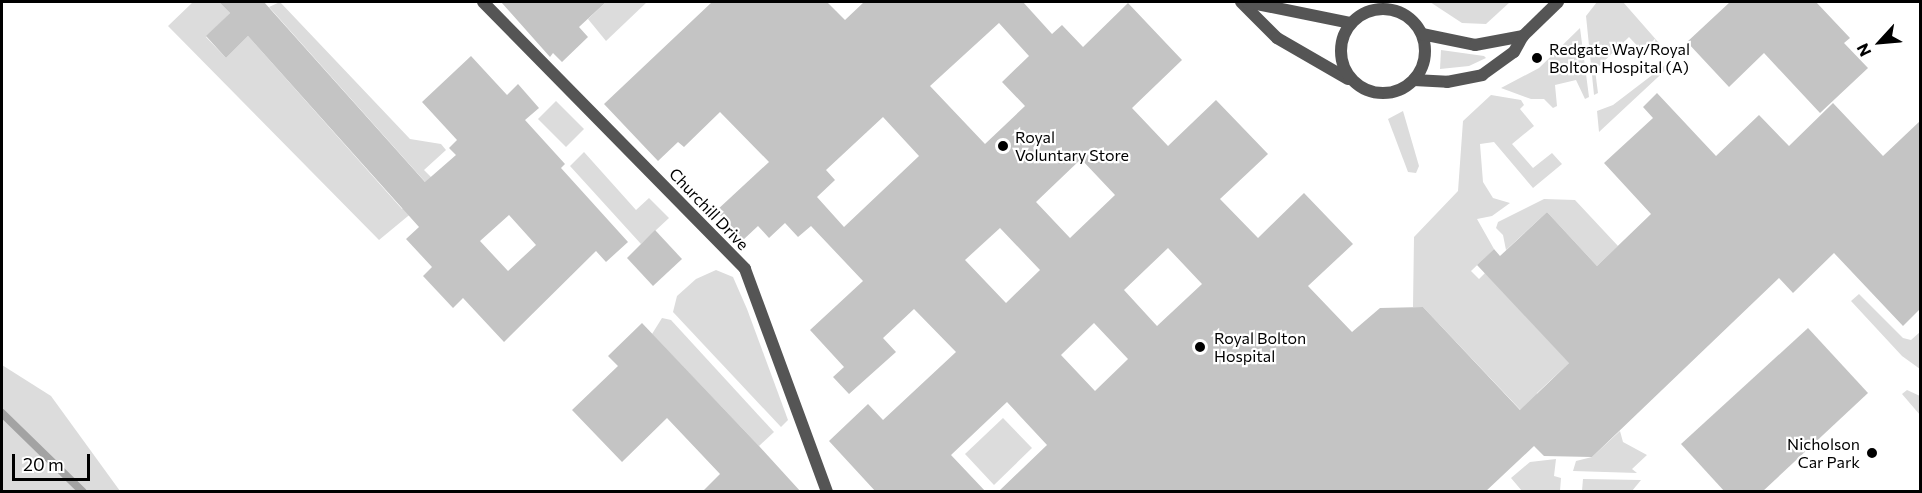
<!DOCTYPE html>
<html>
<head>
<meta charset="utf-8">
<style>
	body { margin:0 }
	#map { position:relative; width:1922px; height:493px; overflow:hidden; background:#fff; font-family:Commissioner,sans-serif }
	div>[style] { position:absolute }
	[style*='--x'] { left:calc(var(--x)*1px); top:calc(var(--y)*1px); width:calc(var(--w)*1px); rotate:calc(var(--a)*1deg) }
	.green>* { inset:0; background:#dcdcdc }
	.stream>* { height:8px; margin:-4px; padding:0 4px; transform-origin:4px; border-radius:4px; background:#a3a3a3 }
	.building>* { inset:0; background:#c4c4c4 }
	.minor>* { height:12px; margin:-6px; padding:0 6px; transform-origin:6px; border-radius:6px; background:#555 }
	.tertiary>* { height:12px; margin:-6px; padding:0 6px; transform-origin:6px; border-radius:6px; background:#555 }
	.tertiary>.ring { margin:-6px; padding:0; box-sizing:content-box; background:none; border:12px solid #555; border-radius:50% }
	.dots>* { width:16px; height:16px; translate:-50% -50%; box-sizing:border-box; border:3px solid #fff; border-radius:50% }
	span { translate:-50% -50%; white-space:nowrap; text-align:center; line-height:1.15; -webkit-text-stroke:4.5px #fff; paint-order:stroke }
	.poi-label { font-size:16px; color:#000 }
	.left { translate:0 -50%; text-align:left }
	.right { translate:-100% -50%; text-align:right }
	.street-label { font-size:16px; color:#000 }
	.frame { position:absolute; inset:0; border:3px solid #000; pointer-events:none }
	.north { position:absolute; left:1850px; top:12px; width:60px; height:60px; -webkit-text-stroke:4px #fff; paint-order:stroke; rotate:244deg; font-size:16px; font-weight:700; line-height:24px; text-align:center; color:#000 }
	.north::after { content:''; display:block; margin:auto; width:21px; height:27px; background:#000; clip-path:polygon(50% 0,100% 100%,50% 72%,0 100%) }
	.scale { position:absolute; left:12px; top:454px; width:78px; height:27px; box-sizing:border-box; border:3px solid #000; border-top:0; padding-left:8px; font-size:18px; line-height:21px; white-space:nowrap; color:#000; -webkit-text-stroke:4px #fff; paint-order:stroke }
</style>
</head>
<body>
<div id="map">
	<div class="green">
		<div style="clip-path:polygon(193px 2px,219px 2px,230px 13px,206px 37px,226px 58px,248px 36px,402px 209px,428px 185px,269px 7px,280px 2px,410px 139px,441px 144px,446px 150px,424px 170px,442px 188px,379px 240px,168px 26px)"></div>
		<div style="clip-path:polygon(606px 2px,647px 2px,606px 41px,588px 19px)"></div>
		<div style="clip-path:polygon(1430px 2px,1510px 2px,1486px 24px,1462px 23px)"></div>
		<div style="clip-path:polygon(1597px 2px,1623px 2px,1659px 43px,1643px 52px,1629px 37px,1595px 70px,1598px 93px,1594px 95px,1586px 16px)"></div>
		<div style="clip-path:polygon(1580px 28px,1589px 97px,1585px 99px,1576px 80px,1555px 85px,1557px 106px,1553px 108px,1544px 99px,1531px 99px,1501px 88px,1539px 68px)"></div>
		<div style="clip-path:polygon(1441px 50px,1484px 56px,1486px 58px,1469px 66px,1440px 69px)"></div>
		<div style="clip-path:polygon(1668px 63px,1672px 64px,1599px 132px,1597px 111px,1613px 105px)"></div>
		<div style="clip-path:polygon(1491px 95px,1521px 100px,1524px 105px,1520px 109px,1534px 126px,1512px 144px,1533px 168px,1552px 153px,1562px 164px,1533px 188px,1494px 142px,1480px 144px,1483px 182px,1493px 198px,1510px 203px,1492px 216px,1477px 219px,1494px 249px,1471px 271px,1479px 279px,1485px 273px,1616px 319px,1537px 393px,1531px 421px,1423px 307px,1413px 307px,1414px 237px,1458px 191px,1463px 121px)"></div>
		<div style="clip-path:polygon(556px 101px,584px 129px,566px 147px,538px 119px)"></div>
		<div style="clip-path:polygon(1403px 111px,1419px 166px,1416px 173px,1408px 172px,1388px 119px)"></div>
		<div style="clip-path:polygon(584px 152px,636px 210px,649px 198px,669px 218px,641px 244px,570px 166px)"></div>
		<div style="clip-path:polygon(1544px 199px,1575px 200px,1618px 246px,1597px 266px,1547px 212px,1506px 250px,1503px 235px,1496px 228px,1498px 222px)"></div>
		<div style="clip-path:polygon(716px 270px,733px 277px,747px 309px,788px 420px,781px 427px,673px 312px,677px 296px,696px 279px)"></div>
		<div style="clip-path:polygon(1859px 294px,1903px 338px,1911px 340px,1920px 332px,1920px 369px,1902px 356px,1851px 301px)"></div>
		<div style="clip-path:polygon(662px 318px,671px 320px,774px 432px,759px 446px,652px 334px)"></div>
		<div style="clip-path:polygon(2px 365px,51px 396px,120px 491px,2px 491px)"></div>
		<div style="clip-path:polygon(1907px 390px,1920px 396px,1920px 415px,1902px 394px)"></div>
		<div style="clip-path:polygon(1003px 418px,1032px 448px,994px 485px,965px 454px)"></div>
		<div style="clip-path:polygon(1620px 431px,1623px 442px,1647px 455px,1632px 469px,1637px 473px,1573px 471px,1576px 461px,1592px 457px)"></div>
		<div style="clip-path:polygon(1556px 459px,1554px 476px,1561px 478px,1560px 491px,1522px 491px,1511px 478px,1530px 462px)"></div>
		<div style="clip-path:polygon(1583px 479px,1641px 480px,1632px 491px,1582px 491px)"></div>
	</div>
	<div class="stream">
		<div style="--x:2;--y:413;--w:113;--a:44.3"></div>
	</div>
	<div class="building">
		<div style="clip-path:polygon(evenodd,219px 2px,264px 2px,425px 182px,456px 155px,449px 148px,457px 140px,422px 102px,471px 56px,507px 95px,518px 84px,539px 108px,525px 120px,565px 164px,561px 168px,628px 242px,606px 262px,596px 251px,504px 342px,463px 298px,453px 308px,423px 276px,432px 267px,406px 239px,419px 227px,248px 36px,226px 58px,206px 36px,230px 13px,219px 2px,509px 215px,536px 245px,508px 271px,480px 241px,509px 215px)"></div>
		<div style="clip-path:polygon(501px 2px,606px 2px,579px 27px,588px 37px,562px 62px,553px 53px,550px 57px)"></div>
		<div style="clip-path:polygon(evenodd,712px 2px,827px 2px,845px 20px,864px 2px,1023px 2px,1052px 34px,1062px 25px,1083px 47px,1128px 3px,1182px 60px,1132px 108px,1168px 146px,1216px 100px,1268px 154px,1220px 199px,1258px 238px,1304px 193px,1353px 244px,1308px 286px,1352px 332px,1380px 308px,1423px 307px,1520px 410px,1569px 363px,1477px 265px,1494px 249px,1500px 256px,1547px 212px,1597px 266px,1651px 214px,1604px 163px,1653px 118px,1643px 107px,1657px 93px,1716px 156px,1759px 115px,1789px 146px,1833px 103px,1883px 156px,1920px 121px,1920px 309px,1903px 326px,1834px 253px,1793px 293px,1779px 278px,1592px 457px,1544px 456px,1534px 446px,1485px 492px,998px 492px,1047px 445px,1007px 402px,951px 455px,986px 492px,876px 492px,829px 441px,868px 404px,883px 420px,956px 352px,914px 309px,883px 338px,896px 352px,849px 394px,833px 377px,844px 367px,810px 330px,863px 281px,811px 226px,798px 237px,785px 223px,769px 238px,758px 226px,743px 240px,716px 211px,769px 162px,720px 112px,684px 147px,678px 142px,658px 161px,604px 104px,712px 2px,999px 23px,1029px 56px,1002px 82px,1025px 106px,985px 144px,930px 86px,999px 23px,712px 2px,883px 117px,919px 156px,844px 227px,817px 197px,835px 180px,826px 170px,883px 117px,712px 2px,1081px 159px,1115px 195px,1070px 238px,1036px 202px,1081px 159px,712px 2px,1000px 228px,1040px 270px,1006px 303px,965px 260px,1000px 228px,712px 2px,1168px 248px,1202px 284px,1157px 326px,1124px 290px,1168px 248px,712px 2px,1094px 323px,1128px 359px,1095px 391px,1061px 355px,1094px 323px)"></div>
		<div style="clip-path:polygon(1730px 2px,1816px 2px,1850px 38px,1844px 43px,1868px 68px,1820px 113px,1764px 53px,1729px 87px,1687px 42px)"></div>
		<div style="clip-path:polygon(655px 230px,682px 259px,653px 286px,627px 258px)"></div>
		<div style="clip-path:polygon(642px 323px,759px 446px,801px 492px,702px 492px,720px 474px,667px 418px,622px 462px,572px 410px,618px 366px,608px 356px)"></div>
		<div style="clip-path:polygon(1808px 328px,1868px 393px,1762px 492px,1725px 492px,1681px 444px)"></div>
	</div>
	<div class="minor">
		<div style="--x:483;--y:2;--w:374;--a:45.5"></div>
		<div style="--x:745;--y:269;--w:238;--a:69.8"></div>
	</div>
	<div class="tertiary">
		<div style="--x:1241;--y:2;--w:51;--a:45"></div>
		<div style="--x:1277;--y:38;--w:82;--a:30"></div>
		<div style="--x:1247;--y:2;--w:105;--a:11.5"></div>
		<div class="ring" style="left:1341px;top:9px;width:72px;height:72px"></div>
		<div style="--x:1422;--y:34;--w:54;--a:11.7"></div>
		<div style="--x:1475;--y:45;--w:49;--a:-10.6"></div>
		<div style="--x:1414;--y:80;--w:33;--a:3"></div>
		<div style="--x:1447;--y:82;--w:36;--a:-11"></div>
		<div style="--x:1482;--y:75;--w:39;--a:-36"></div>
		<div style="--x:1514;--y:52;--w:18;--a:-61"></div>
		<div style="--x:1523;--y:36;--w:49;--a:-44.2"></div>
	</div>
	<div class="dots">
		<div style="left:1537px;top:58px;background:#000"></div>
		<div style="left:1003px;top:146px;background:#000"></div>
		<div style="left:1200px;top:347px;background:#000"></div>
		<div style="left:1872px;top:453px;background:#000"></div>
	</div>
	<div class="poi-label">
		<span class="left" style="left:1549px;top:58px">Redgate Way/Royal<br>Bolton Hospital (A)</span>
		<span class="left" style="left:1015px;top:146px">Royal<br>Voluntary Store</span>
		<span class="left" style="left:1214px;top:347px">Royal Bolton<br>Hospital</span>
		<span class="right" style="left:1860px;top:453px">Nicholson<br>Car Park</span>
	</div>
	<div class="street-label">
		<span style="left:709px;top:209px;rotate:46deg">Churchill Drive</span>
	</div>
	<div class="frame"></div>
	<div class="north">N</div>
	<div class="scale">20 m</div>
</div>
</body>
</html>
